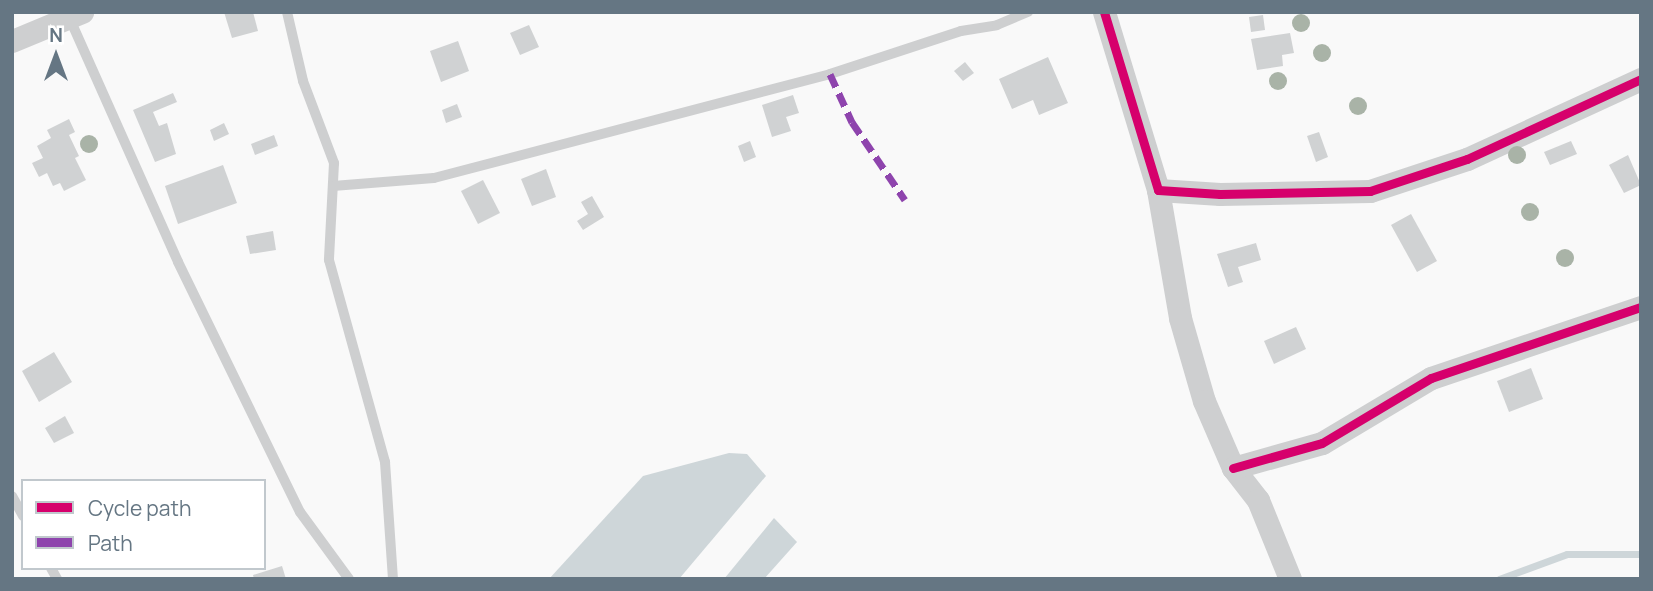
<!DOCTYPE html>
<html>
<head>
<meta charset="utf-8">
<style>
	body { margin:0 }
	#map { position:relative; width:1653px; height:591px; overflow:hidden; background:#f9f9f9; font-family:Manrope,sans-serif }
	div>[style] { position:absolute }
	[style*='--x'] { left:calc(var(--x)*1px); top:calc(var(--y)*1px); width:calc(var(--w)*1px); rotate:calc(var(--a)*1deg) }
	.water>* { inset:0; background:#ced6d9 }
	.stream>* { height:7px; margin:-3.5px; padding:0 3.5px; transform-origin:3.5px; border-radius:3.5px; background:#ced6d9 }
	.building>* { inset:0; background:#d0d2d3 }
	.lane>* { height:10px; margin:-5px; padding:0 5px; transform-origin:5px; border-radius:5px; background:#cecfd0 }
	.street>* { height:23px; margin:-11.5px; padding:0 11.5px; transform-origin:11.5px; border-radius:11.5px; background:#cecfd0 }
	.quiet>* { height:7px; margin-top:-3.5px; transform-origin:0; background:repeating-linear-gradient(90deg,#8e44ad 0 14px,transparent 0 21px) }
	.cycleway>* { height:9px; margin:-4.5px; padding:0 4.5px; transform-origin:4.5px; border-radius:4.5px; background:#d6006c }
	.trees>* { width:18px; height:18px; margin:-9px; border-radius:50%; background:#a9b3a7 }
	span { translate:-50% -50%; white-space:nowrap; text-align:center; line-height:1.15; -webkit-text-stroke:7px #fff; paint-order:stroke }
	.frame { position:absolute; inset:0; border:14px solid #657683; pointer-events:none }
	.legend { position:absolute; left:21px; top:479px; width:245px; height:91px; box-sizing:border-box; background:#fff; border:2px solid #c1c8cd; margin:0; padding:9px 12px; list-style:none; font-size:21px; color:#657683 }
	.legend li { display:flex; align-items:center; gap:14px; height:35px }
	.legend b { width:35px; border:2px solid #c1c8cd }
	.north { position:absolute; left:21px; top:21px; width:70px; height:70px; -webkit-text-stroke:5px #fff; paint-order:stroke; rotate:0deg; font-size:19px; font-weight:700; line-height:28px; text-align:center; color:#657683 }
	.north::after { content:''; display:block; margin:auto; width:24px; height:32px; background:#657683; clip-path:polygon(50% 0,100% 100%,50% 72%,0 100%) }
</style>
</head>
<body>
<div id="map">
	<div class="water">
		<div style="clip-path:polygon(729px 453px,747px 454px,766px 476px,679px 579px,549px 579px,643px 476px)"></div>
		<div style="clip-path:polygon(774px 518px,797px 542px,764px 579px,724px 579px)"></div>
	</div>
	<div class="stream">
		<div style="--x:1499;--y:579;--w:72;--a:-20.2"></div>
		<div style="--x:1567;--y:554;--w:74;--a:0"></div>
	</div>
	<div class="building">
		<div style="clip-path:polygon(224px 12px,253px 12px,258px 31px,232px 38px)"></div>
		<div style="clip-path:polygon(1263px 15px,1265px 30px,1251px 32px,1249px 17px)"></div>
		<div style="clip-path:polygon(529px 25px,539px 47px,520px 55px,510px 33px)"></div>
		<div style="clip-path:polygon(1290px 33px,1294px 53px,1282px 55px,1283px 66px,1257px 70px,1251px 39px)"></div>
		<div style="clip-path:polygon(458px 41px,469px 71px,441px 82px,430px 51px)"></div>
		<div style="clip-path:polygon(1048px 57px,1068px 103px,1039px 115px,1033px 100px,1012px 109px,999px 79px)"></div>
		<div style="clip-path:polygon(965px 62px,974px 73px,963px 81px,954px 71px)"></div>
		<div style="clip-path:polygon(173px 93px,177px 102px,153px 112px,159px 126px,167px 123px,176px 154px,155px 162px,133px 110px)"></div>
		<div style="clip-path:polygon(793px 95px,799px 113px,786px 117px,791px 131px,772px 137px,762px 105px)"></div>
		<div style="clip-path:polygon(457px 104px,462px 117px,446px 123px,442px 110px)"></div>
		<div style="clip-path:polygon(69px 119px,75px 132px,69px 135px,79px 156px,75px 158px,86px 180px,64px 191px,60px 183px,53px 186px,47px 173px,39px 177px,32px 163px,43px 158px,37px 146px,51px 138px,47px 130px)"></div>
		<div style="clip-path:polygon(224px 123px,229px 134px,214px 141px,210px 130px)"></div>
		<div style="clip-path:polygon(1319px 132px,1328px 157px,1316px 162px,1307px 136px)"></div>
		<div style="clip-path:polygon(274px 135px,278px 146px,255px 155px,251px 144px)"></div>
		<div style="clip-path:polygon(750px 141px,756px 157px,744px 162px,738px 146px)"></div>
		<div style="clip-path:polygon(1571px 141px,1577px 154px,1550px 165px,1544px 152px)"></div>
		<div style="clip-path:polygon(1628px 155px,1641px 185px,1624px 193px,1609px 165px)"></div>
		<div style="clip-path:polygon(223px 165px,237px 203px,178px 224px,165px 186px)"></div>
		<div style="clip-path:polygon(546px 169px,556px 197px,532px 206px,521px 179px)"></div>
		<div style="clip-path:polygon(483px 180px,500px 213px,478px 224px,461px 191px)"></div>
		<div style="clip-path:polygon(592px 196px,604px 217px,583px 230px,577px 221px,588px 214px,581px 202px)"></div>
		<div style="clip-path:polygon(1411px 214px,1437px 261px,1417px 272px,1391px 225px)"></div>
		<div style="clip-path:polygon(273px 231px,276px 250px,250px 254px,246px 236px)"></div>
		<div style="clip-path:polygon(1256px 243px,1261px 260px,1238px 267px,1243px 282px,1228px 287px,1217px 254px)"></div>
		<div style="clip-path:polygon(1296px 327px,1306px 349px,1274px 364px,1264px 341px)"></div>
		<div style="clip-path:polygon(54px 352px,72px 382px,39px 402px,22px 371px)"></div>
		<div style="clip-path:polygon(1531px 368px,1543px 399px,1509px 412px,1497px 381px)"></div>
		<div style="clip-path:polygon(65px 416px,74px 433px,54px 443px,45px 428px)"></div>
		<div style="clip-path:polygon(282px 566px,286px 579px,254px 579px,253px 575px)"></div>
	</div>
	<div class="lane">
		<div style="--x:287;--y:12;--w:71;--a:76.9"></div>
		<div style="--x:303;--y:81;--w:88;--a:69.3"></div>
		<div style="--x:334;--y:163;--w:97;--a:93"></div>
		<div style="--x:329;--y:260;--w:210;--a:74.5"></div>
		<div style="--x:385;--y:462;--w:117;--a:86.1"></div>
		<div style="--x:69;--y:17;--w:268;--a:66"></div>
		<div style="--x:178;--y:262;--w:278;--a:64"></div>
		<div style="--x:300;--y:512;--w:83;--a:53.8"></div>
		<div style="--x:333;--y:186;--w:101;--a:-4.5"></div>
		<div style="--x:434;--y:178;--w:409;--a:-14.7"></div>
		<div style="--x:830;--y:74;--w:138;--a:-18.2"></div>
		<div style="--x:961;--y:31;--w:36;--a:-9"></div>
		<div style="--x:997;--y:25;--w:34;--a:-23"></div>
		<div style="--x:12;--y:496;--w:23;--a:61"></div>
		<div style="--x:51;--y:568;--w:13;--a:61"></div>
	</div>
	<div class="street">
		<div style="--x:1104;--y:12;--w:186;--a:73.1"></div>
		<div style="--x:1158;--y:190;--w:62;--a:3.7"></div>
		<div style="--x:1220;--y:194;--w:150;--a:-1.1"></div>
		<div style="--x:1370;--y:191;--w:102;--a:-18.3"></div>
		<div style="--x:1467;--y:159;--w:192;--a:-24.7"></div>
		<div style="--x:12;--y:41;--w:76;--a:-22.5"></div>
		<div style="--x:1158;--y:190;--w:130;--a:80.2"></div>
		<div style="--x:1180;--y:318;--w:86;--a:73.9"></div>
		<div style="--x:1204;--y:401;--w:73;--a:66.6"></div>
		<div style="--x:1233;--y:468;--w:41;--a:52"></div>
		<div style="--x:1258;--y:500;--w:85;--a:67.9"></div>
		<div style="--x:1233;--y:468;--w:92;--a:-15.7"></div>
		<div style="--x:1322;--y:443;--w:127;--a:-30.8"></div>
		<div style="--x:1431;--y:378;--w:222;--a:-18.7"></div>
	</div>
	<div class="quiet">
		<div style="--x:830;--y:74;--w:53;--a:65.4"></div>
		<div style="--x:852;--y:122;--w:94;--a:55.8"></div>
	</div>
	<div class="cycleway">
		<div style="--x:1104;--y:12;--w:186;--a:73.1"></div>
		<div style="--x:1158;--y:190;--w:62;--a:3.7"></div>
		<div style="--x:1220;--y:194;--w:150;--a:-1.1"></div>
		<div style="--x:1370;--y:191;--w:102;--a:-18.3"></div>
		<div style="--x:1467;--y:159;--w:192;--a:-24.7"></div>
		<div style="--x:1233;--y:468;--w:92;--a:-15.7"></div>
		<div style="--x:1322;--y:443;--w:127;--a:-30.8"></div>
		<div style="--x:1431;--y:378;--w:222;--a:-18.7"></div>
	</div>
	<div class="trees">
		<div style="left:1301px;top:23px"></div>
		<div style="left:1322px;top:53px"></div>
		<div style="left:1278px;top:81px"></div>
		<div style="left:1358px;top:106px"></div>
		<div style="left:89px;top:144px"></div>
		<div style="left:1517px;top:155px"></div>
		<div style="left:1530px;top:212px"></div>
		<div style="left:1565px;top:258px"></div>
	</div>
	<div class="frame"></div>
	<ul class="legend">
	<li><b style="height:9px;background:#d6006c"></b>Cycle path</li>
	<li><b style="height:9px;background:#8e44ad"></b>Path</li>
	</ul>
	<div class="north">N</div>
</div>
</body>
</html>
